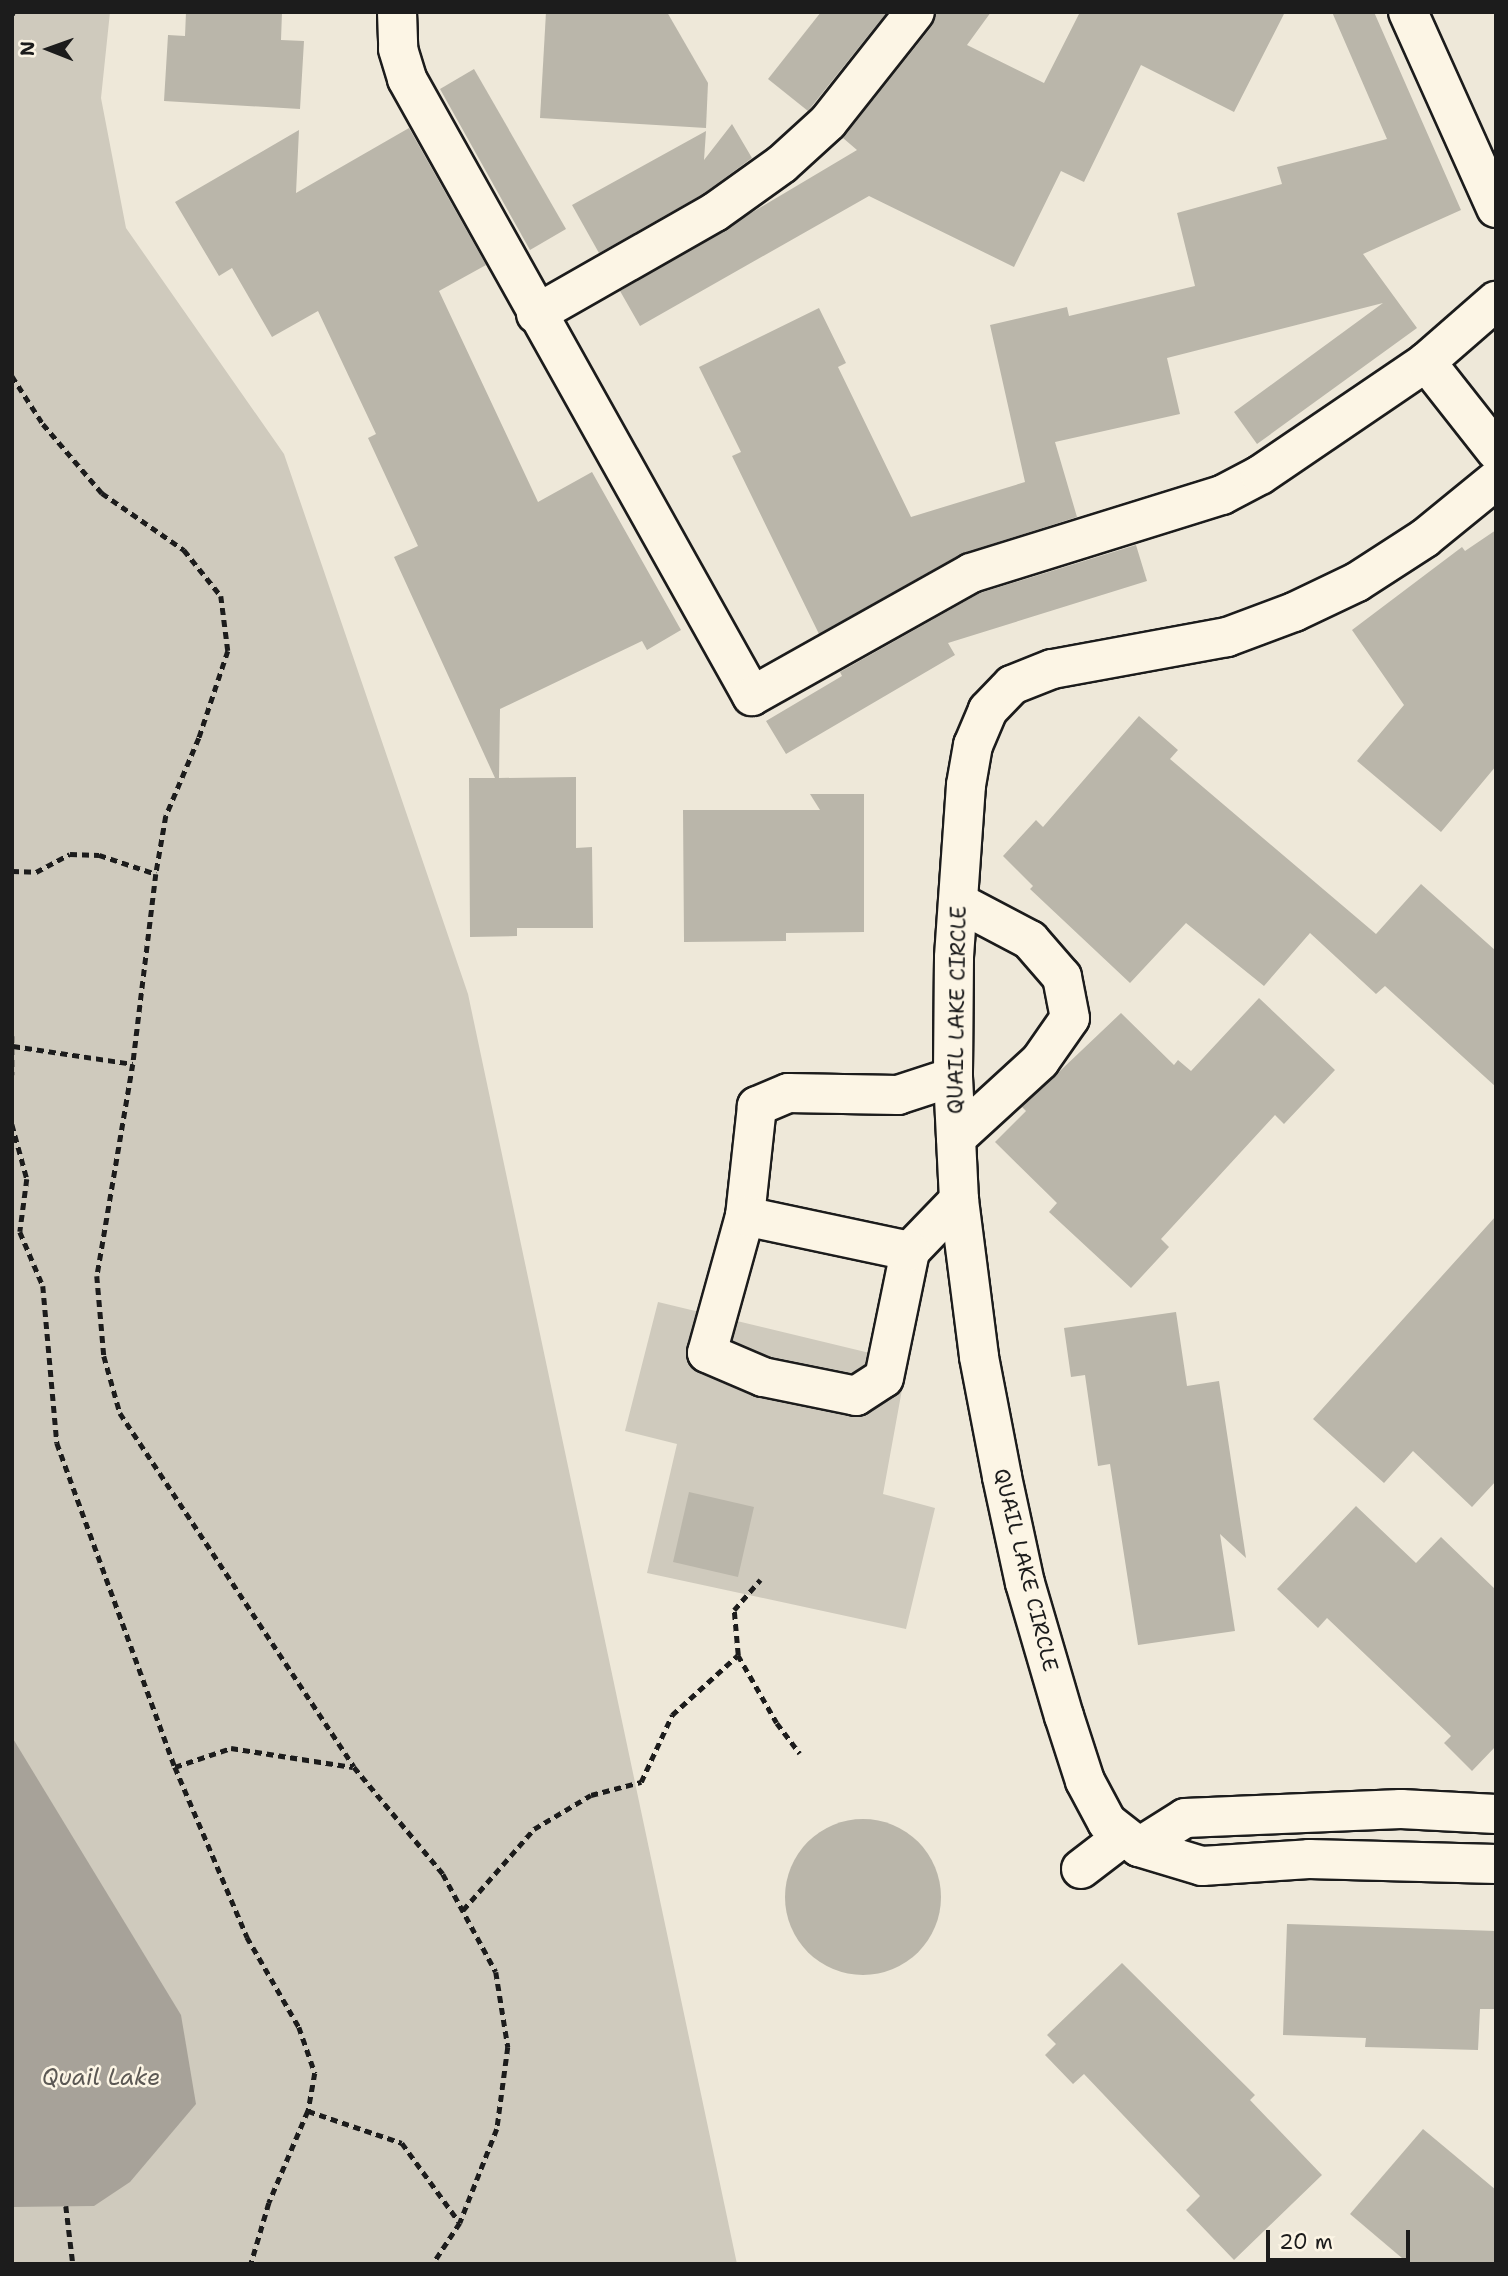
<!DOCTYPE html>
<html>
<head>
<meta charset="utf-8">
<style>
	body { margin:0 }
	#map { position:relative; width:1508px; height:2276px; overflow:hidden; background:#eee8d9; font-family:"Shantell Sans",sans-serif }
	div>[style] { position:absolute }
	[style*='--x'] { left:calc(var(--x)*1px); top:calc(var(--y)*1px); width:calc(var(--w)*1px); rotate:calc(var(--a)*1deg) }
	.green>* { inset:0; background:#cfcabd }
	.water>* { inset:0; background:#a7a299 }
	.building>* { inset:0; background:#bab6aa }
	.round { border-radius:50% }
	.path>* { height:4.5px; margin-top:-2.25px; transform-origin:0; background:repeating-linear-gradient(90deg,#1c1c1c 0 7px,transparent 0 12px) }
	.roads { filter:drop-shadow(2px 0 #1c1c1c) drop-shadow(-2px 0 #1c1c1c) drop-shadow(0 2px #1c1c1c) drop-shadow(0 -2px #1c1c1c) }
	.minor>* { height:38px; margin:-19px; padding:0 19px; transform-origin:19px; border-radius:19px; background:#fcf5e5 }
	span { translate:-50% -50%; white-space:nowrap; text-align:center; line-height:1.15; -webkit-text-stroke:5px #fcf5e5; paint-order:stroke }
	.street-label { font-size:21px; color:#1c1c1c }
	.water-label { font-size:23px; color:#5b5854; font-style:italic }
	.frame { position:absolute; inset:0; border:14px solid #1c1c1c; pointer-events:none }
	.north { position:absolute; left:14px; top:14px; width:70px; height:70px; -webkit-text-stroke:5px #fcf5e5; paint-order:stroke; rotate:271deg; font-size:19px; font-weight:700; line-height:28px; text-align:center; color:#1c1c1c }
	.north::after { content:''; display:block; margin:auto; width:24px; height:32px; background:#1c1c1c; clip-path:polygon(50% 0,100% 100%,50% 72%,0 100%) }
	.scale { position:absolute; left:1266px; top:2230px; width:144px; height:32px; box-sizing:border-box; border:4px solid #1c1c1c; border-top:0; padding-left:9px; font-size:21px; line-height:24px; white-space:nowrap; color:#1c1c1c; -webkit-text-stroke:5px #fcf5e5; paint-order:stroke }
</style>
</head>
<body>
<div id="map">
	<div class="green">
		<div style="clip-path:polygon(12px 12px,110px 12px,101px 98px,126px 228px,284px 454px,468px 994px,737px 2264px,12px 2264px)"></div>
		<div style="clip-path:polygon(658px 1302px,907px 1362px,883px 1494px,935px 1508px,906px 1629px,647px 1573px,677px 1444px,625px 1431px)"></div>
	</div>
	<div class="water">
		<div style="clip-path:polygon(12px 1737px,181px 2015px,196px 2104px,130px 2182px,94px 2206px,12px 2207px)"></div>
	</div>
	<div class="building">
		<div style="clip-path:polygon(186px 12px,282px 12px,281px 40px,304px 41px,300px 109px,164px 101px,168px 35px,185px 36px)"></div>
		<div style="clip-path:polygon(546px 12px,667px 12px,708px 83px,706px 128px,540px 118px)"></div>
		<div style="clip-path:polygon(821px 12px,887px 12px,808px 111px,768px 79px)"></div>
		<div style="clip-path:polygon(936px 12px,991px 12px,967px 45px,1044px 83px,1080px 12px,1285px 12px,1234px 112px,1141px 65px,1084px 182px,1061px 171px,1014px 267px,869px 196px,640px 326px,620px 291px,857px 150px,843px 138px,932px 26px)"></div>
		<div style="clip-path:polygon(1332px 12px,1374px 12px,1461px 210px,1363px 254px,1417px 328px,1257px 444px,1234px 412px,1383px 303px,1167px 358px,1180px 414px,1055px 442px,1077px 517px,961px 554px,819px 634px,732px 456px,741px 452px,699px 367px,819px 308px,846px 363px,838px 367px,911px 517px,1025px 482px,990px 325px,1067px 307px,1069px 316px,1195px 286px,1177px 213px,1282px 184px,1277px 167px,1387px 139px)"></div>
		<div style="clip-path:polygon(474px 69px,566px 229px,530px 250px,440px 89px)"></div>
		<div style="clip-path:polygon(732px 124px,752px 158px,703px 194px,599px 253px,572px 205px,706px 131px,704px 160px)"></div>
		<div style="clip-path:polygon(409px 128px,486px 265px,439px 291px,538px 502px,592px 472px,681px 630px,647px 650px,642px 641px,500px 709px,499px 778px,576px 777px,576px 848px,592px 847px,593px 928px,517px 928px,517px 936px,470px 937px,469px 778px,495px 778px,394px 557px,418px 546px,368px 438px,376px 434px,318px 311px,272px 337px,232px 268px,219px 276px,175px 202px,299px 130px,296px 193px)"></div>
		<div style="clip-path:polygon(1496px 530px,1496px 766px,1441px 832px,1357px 761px,1404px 705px,1352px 630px,1462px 547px,1465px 551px)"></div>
		<div style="clip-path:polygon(1136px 545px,1147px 581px,948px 643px,955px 655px,786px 754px,766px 721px,842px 676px,840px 672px,980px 593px)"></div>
		<div style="clip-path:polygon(1139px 716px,1178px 750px,1170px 759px,1376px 934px,1421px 884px,1496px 951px,1496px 1087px,1385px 986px,1376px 994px,1310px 933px,1264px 986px,1186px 923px,1130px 983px,1030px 889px,1033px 886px,1003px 856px,1036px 820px,1043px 827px)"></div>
		<div style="clip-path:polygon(810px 794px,864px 794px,864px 932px,786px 933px,786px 941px,684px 942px,683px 810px,820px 810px)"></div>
		<div style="clip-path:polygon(1259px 998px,1335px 1070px,1284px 1124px,1275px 1115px,1161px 1239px,1169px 1247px,1131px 1288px,1049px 1212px,1057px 1203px,995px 1142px,1026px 1111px,1022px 1107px,1121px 1013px,1174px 1065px,1178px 1060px,1191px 1071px)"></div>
		<div style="clip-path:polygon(1496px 1216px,1496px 1481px,1472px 1507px,1413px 1451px,1384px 1483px,1313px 1419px)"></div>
		<div style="clip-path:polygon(1176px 1312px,1187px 1386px,1219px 1381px,1246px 1558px,1220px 1534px,1235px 1631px,1138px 1645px,1110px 1464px,1098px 1466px,1085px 1375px,1071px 1377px,1064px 1328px)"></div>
		<div style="clip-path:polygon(689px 1492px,754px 1507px,738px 1577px,673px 1562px)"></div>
		<div style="clip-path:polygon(1356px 1506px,1416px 1563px,1441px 1537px,1496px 1590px,1496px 1746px,1472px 1771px,1444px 1743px,1451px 1736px,1327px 1618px,1318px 1628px,1277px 1589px)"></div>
		<div class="round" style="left:785px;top:1819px;width:156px;height:156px"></div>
		<div style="clip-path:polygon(1287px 1924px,1496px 1931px,1496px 2009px,1480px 2009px,1478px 2050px,1365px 2047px,1366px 2038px,1283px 2035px)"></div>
		<div style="clip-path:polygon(1122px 1963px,1255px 2095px,1250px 2100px,1322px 2175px,1234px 2260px,1186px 2210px,1200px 2196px,1084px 2074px,1073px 2084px,1045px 2055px,1056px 2044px,1047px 2035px)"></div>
		<div style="clip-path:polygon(1423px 2129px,1496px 2190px,1496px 2264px,1409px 2264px,1350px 2214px)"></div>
	</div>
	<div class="path">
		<div style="--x:12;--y:15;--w:3;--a:-72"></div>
		<div style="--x:12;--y:376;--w:57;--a:57.1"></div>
		<div style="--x:43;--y:424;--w:91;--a:49.5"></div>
		<div style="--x:102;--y:493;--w:100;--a:34.8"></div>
		<div style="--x:184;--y:550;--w:59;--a:51.2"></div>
		<div style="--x:221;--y:596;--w:55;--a:82.7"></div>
		<div style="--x:228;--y:651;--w:92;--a:108.4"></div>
		<div style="--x:199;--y:738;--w:85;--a:112.9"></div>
		<div style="--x:166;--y:816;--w:59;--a:99.8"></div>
		<div style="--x:156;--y:874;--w:191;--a:96.9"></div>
		<div style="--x:133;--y:1064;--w:215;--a:99.6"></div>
		<div style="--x:97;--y:1276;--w:80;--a:85"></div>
		<div style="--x:104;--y:1356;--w:59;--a:74.3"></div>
		<div style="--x:120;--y:1413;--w:424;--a:56.5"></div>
		<div style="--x:354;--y:1767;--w:139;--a:50.2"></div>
		<div style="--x:443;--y:1874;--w:111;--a:61.6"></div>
		<div style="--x:496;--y:1972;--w:76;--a:80.9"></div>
		<div style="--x:508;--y:2047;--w:83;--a:97.6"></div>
		<div style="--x:497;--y:2129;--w:101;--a:111.5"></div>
		<div style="--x:460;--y:2223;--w:49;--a:123.4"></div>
		<div style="--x:12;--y:871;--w:24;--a:2"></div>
		<div style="--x:36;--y:872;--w:38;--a:-28"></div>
		<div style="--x:70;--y:854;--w:29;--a:2"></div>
		<div style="--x:99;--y:855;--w:60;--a:18.4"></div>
		<div style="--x:12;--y:1036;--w:39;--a:90"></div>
		<div style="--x:13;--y:1046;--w:121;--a:8.5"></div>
		<div style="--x:12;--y:1124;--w:57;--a:74.7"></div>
		<div style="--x:27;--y:1179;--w:53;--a:97.5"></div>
		<div style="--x:20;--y:1232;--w:59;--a:66.9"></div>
		<div style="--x:43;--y:1286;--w:158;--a:84.9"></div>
		<div style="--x:57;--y:1443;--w:345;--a:70"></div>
		<div style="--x:175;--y:1767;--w:185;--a:67"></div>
		<div style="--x:247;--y:1937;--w:104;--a:60"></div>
		<div style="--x:299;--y:2027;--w:49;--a:70.8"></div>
		<div style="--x:315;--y:2073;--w:39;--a:100"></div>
		<div style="--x:308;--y:2111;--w:100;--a:113"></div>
		<div style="--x:269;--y:2203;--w:64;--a:106.4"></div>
		<div style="--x:738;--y:1655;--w:78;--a:60.2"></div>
		<div style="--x:777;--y:1723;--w:38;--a:53"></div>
		<div style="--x:175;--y:1767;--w:59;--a:-18.7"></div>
		<div style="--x:231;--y:1748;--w:123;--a:8.9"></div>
		<div style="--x:463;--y:1910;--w:108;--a:-48.8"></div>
		<div style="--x:534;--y:1829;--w:66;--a:-30.8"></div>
		<div style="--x:591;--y:1795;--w:52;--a:-14.6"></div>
		<div style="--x:641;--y:1782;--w:74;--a:-65.2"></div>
		<div style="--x:672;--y:1715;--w:89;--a:-42.3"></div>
		<div style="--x:738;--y:1655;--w:45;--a:-95.1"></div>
		<div style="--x:734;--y:1610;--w:40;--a:-49"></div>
		<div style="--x:308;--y:2111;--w:99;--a:18.8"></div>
		<div style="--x:402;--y:2143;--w:99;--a:54.1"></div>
		<div style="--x:66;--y:2206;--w:58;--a:83.1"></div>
	</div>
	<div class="roads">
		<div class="minor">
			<div style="--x:397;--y:12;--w:37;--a:88"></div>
			<div style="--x:398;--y:49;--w:31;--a:73"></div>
			<div style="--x:407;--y:79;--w:707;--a:60.79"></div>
			<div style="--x:752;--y:696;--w:251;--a:-29.3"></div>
			<div style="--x:971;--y:573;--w:263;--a:-17.3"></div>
			<div style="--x:1222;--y:495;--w:43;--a:-27.8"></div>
			<div style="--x:1260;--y:475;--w:201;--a:-34.2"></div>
			<div style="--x:1426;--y:362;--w:93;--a:-41.1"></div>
			<div style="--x:1408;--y:12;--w:215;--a:65.8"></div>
			<div style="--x:536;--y:314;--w:206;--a:-29.7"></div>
			<div style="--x:715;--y:212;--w:82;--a:-35.6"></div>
			<div style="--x:782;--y:164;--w:62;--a:-42.4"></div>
			<div style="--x:828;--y:122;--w:140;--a:-51.7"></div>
			<div style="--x:1426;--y:362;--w:113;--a:51.8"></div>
			<div style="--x:1496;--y:480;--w:92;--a:140.8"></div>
			<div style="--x:1425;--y:538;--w:81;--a:147.1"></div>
			<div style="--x:1357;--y:582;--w:70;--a:154.5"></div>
			<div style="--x:1294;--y:612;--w:72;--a:159.5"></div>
			<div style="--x:1227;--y:637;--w:178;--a:169.6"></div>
			<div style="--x:1052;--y:669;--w:43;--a:158.2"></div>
			<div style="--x:1012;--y:685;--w:35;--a:134"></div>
			<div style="--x:988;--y:710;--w:38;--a:113"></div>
			<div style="--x:973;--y:745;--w:41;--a:99.9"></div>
			<div style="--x:966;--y:785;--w:173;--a:94"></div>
			<div style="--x:954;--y:958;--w:119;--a:90.5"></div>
			<div style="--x:953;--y:1077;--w:123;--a:87.2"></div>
			<div style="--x:959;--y:1200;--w:158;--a:82.7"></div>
			<div style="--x:979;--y:1357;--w:122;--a:79.1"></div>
			<div style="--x:1002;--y:1477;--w:108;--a:77.8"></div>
			<div style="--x:1025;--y:1583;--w:139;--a:73.7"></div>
			<div style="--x:1064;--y:1716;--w:68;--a:72.1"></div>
			<div style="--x:1085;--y:1781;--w:47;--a:61.8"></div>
			<div style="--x:1107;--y:1822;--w:41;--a:38"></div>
			<div style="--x:1139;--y:1847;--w:66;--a:16.8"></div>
			<div style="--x:1202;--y:1866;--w:107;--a:-3.7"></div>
			<div style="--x:1309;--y:1859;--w:187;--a:1.5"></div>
			<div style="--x:953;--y:1077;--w:58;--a:161.9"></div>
			<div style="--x:898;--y:1095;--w:110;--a:-179"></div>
			<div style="--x:788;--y:1093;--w:34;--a:157"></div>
			<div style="--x:757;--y:1106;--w:111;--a:96.2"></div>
			<div style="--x:745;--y:1216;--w:142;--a:105.5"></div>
			<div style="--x:707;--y:1353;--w:61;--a:23.2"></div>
			<div style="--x:763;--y:1377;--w:95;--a:11.5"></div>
			<div style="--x:856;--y:1396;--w:33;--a:-33"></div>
			<div style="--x:884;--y:1378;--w:130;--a:-78.4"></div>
			<div style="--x:910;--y:1251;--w:71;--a:-46.1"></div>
			<div style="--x:956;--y:1138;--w:114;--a:-42.5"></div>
			<div style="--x:1040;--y:1061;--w:52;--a:-55.1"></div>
			<div style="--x:1070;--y:1018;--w:42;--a:-101"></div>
			<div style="--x:1062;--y:977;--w:49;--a:-130.9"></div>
			<div style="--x:1030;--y:940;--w:81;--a:-152.2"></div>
			<div style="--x:745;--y:1216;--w:169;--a:12"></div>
			<div style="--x:1139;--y:1847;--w:54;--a:-32.2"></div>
			<div style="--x:1185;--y:1818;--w:216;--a:-2.4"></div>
			<div style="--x:1401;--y:1809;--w:95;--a:3"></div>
			<div style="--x:1081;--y:1869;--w:54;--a:-37.5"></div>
		</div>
	</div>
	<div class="street-label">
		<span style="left:957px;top:1010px;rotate:-89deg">QUAIL LAKE CIRCLE</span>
		<span style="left:1026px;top:1570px;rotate:76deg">QUAIL LAKE CIRCLE</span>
	</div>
	<div class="water-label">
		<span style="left:101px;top:2077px">Quail Lake</span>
	</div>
	<div class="frame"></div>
	<div class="north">N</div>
	<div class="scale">20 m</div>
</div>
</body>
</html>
